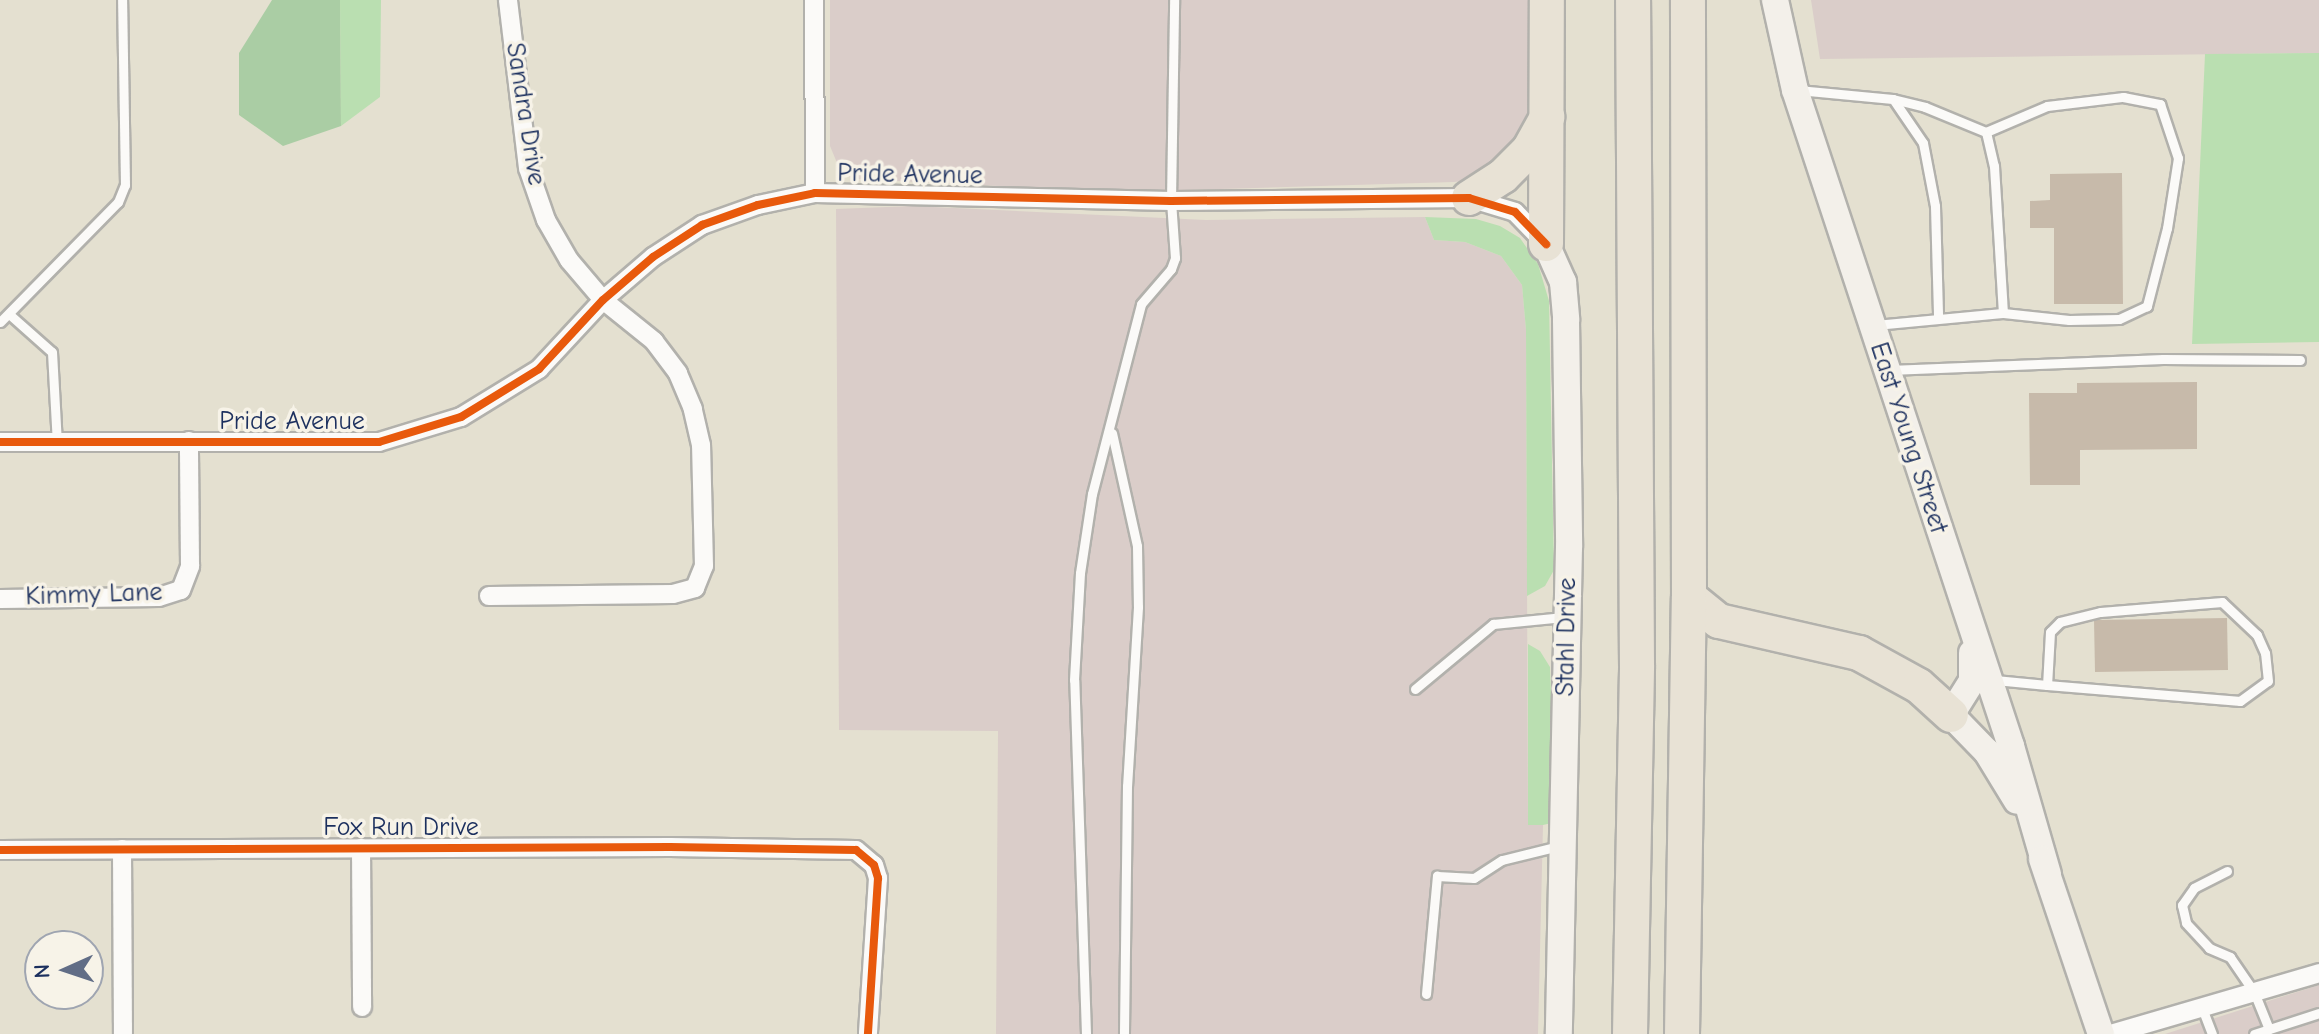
<!DOCTYPE html>
<html>
<head>
<meta charset="utf-8">
<style>
	body { margin:0 }
	#map { position:relative; width:2319px; height:1034px; overflow:hidden; background:#e4e0d0; font-family:"Comic Neue",sans-serif }
	div>[style] { position:absolute }
	[style*='--x'] { left:calc(var(--x)*1px); top:calc(var(--y)*1px); width:calc(var(--w)*1px); rotate:calc(var(--a)*1deg) }
	.industrial>* { inset:0; background:#dacdc9 }
	.green>* { inset:0; background:#badfb1 }
	.forest>* { inset:0; background:#aacda4 }
	.building>* { inset:0; background:#c7baaa }
	.roads { filter:drop-shadow(2px 0 #b2b1ac) drop-shadow(-2px 0 #b2b1ac) drop-shadow(0 2px #b2b1ac) drop-shadow(0 -2px #b2b1ac) }
	.lane>* { height:9px; margin:-4.5px; padding:0 4.5px; transform-origin:4.5px; border-radius:4.5px; background:#fbfaf8 }
	.street>* { height:18px; margin:-9px; padding:0 9px; transform-origin:9px; border-radius:9px; background:#fbfaf8 }
	.secondary>* { height:26px; margin:-13px; padding:0 13px; transform-origin:13px; border-radius:13px; background:#f3f0ea }
	.highway>* { height:34px; margin:-17px; padding:0 17px; transform-origin:17px; border-radius:17px; background:#e8e2d5 }
	.cycleway>* { height:8px; margin:-4px; padding:0 4px; transform-origin:4px; border-radius:4px; background:#e8590c }
	span { translate:-50% -50%; white-space:nowrap; text-align:center; line-height:1.15; -webkit-text-stroke:7px #f7f3e8; paint-order:stroke }
	.street-label { font-size:26px; color:#1b2f5e }
	.north { position:absolute; left:24px; top:930px; width:80px; height:80px; box-sizing:border-box; background:#f7f3e8; border:2px solid #9fa5b1; border-radius:50%; rotate:267deg; font-size:22px; font-weight:700; line-height:32px; text-align:center; color:#1b2f5e }
	.north::after { content:''; display:block; margin:auto; width:28px; height:36px; background:#616d86; clip-path:polygon(50% 0,100% 100%,50% 72%,0 100%) }
</style>
</head>
<body>
<div id="map">
	<div class="industrial">
		<div style="clip-path:polygon(830px 0,1533px 0,1532px 114px,1523px 145px,1472px 180px,1454px 182px,1117px 192px,858px 179px,842px 175px,830px 146px)"></div>
		<div style="clip-path:polygon(1811px 0,2319px 0,2319px 53px,1820px 59px)"></div>
		<div style="clip-path:polygon(912px 206px,1206px 220px,1425px 217px,1434px 240px,1465px 242px,1501px 256px,1522px 285px,1526px 330px,1528px 824px,1543px 825px,1538px 1034px,996px 1034px,998px 731px,839px 730px,836px 209px)"></div>
		<div style="clip-path:polygon(2319px 985px,2319px 1034px,2165px 1034px)"></div>
	</div>
	<div class="green">
		<div style="clip-path:polygon(340px 0,381px 0,380px 97px,341px 126px)"></div>
		<div style="clip-path:polygon(2319px 53px,2319px 342px,2192px 344px,2205px 54px)"></div>
		<div style="clip-path:polygon(1425px 217px,1476px 219px,1500px 226px,1520px 238px,1538px 264px,1549px 301px,1554px 570px,1545px 586px,1527px 596px,1526px 330px,1522px 285px,1501px 256px,1465px 242px,1434px 240px)"></div>
		<div style="clip-path:polygon(1528px 644px,1540px 651px,1550px 667px,1556px 822px,1543px 825px,1528px 825px)"></div>
	</div>
	<div class="forest">
		<div style="clip-path:polygon(272px 0,340px 0,341px 126px,283px 146px,239px 115px,239px 53px)"></div>
	</div>
	<div class="building">
		<div style="clip-path:polygon(2122px 173px,2123px 304px,2054px 304px,2054px 228px,2030px 228px,2030px 201px,2050px 200px,2050px 174px)"></div>
		<div style="clip-path:polygon(2197px 382px,2197px 449px,2080px 450px,2080px 485px,2030px 485px,2029px 393px,2077px 393px,2077px 383px)"></div>
		<div style="clip-path:polygon(2227px 618px,2228px 670px,2095px 672px,2094px 620px)"></div>
	</div>
	<div class="roads">
		<div class="lane">
			<div style="--x:1798;--y:90;--w:95;--a:5.4"></div>
			<div style="--x:1893;--y:99;--w:33;--a:14"></div>
			<div style="--x:1925;--y:107;--w:66;--a:22.3"></div>
			<div style="--x:1986;--y:132;--w:35;--a:77"></div>
			<div style="--x:1994;--y:166;--w:147;--a:86.5"></div>
			<div style="--x:2003;--y:313;--w:129;--a:174.6"></div>
			<div style="--x:1893;--y:99;--w:53;--a:55.7"></div>
			<div style="--x:1923;--y:143;--w:64;--a:79.2"></div>
			<div style="--x:1935;--y:206;--w:110;--a:88.4"></div>
			<div style="--x:1986;--y:132;--w:66;--a:-23.1"></div>
			<div style="--x:2047;--y:106;--w:77;--a:-6.8"></div>
			<div style="--x:2123;--y:97;--w:38;--a:11"></div>
			<div style="--x:2160;--y:104;--w:57;--a:71.6"></div>
			<div style="--x:2178;--y:158;--w:71;--a:98.9"></div>
			<div style="--x:2167;--y:228;--w:81;--a:104.4"></div>
			<div style="--x:2147;--y:306;--w:31;--a:155"></div>
			<div style="--x:2119;--y:319;--w:50;--a:178.9"></div>
			<div style="--x:2069;--y:320;--w:66;--a:-173.9"></div>
			<div style="--x:9;--y:314;--w:57;--a:41.5"></div>
			<div style="--x:52;--y:352;--w:91;--a:86.9"></div>
			<div style="--x:0;--y:322;--w:168;--a:-45.5"></div>
			<div style="--x:118;--y:202;--w:18;--a:-68"></div>
			<div style="--x:125;--y:185;--w:185;--a:-90.9"></div>
			<div style="--x:1889;--y:370;--w:274;--a:-2.3"></div>
			<div style="--x:2163;--y:359;--w:137;--a:0.4"></div>
			<div style="--x:1112;--y:433;--w:116;--a:77.5"></div>
			<div style="--x:1137;--y:546;--w:61;--a:89.1"></div>
			<div style="--x:1138;--y:607;--w:179;--a:93.5"></div>
			<div style="--x:1127;--y:786;--w:248;--a:90.7"></div>
			<div style="--x:1995;--y:680;--w:52;--a:5.5"></div>
			<div style="--x:2047;--y:685;--w:194;--a:4.7"></div>
			<div style="--x:2240;--y:701;--w:34;--a:-36"></div>
			<div style="--x:2268;--y:681;--w:28;--a:-96"></div>
			<div style="--x:2265;--y:653;--w:20;--a:-114"></div>
			<div style="--x:2257;--y:635;--w:48;--a:-136.7"></div>
			<div style="--x:2222;--y:602;--w:122;--a:175.3"></div>
			<div style="--x:2100;--y:612;--w:41;--a:166"></div>
			<div style="--x:2060;--y:622;--w:14;--a:135"></div>
			<div style="--x:2050;--y:632;--w:53;--a:93.2"></div>
			<div style="--x:1415;--y:689;--w:102;--a:-39.8"></div>
			<div style="--x:1493;--y:624;--w:71;--a:-5.6"></div>
			<div style="--x:2227;--y:871;--w:37;--a:153"></div>
			<div style="--x:2194;--y:888;--w:21;--a:125"></div>
			<div style="--x:2182;--y:905;--w:18;--a:77"></div>
			<div style="--x:2186;--y:923;--w:34;--a:47"></div>
			<div style="--x:2209;--y:948;--w:23;--a:23"></div>
			<div style="--x:2230;--y:957;--w:42;--a:55.6"></div>
			<div style="--x:2254;--y:992;--w:40;--a:68"></div>
			<div style="--x:1426;--y:994;--w:119;--a:-84.7"></div>
			<div style="--x:1437;--y:876;--w:37;--a:3"></div>
			<div style="--x:1474;--y:878;--w:33;--a:-33"></div>
			<div style="--x:1502;--y:860;--w:59;--a:-13.8"></div>
			<div style="--x:2202;--y:1008;--w:28;--a:69"></div>
			<div style="--x:1086;--y:1034;--w:354;--a:-91.9"></div>
			<div style="--x:1074;--y:680;--w:107;--a:-86.8"></div>
			<div style="--x:1080;--y:573;--w:80;--a:-81.4"></div>
			<div style="--x:1092;--y:494;--w:196;--a:-75.5"></div>
			<div style="--x:1141;--y:304;--w:46;--a:-49.4"></div>
			<div style="--x:1171;--y:269;--w:12;--a:-70"></div>
			<div style="--x:1175;--y:258;--w:57;--a:-94"></div>
			<div style="--x:1171;--y:201;--w:201;--a:-89.1"></div>
			<div style="--x:2254;--y:1034;--w:68;--a:-17.9"></div>
		</div>
		<div class="street">
			<div style="--x:814;--y:0;--w:193;--a:89.7"></div>
			<div style="--x:0;--y:442;--w:379;--a:0"></div>
			<div style="--x:379;--y:442;--w:86;--a:-17"></div>
			<div style="--x:461;--y:417;--w:92;--a:-31.6"></div>
			<div style="--x:539;--y:369;--w:94;--a:-47.2"></div>
			<div style="--x:603;--y:300;--w:66;--a:-40.7"></div>
			<div style="--x:653;--y:257;--w:59;--a:-33.1"></div>
			<div style="--x:702;--y:225;--w:59;--a:-19.7"></div>
			<div style="--x:758;--y:205;--w:58;--a:-11.9"></div>
			<div style="--x:815;--y:193;--w:356;--a:1.3"></div>
			<div style="--x:1171;--y:201;--w:298;--a:-0.6"></div>
			<div style="--x:1469;--y:198;--w:48;--a:16.9"></div>
			<div style="--x:1515;--y:212;--w:42;--a:46"></div>
			<div style="--x:489;--y:596;--w:184;--a:-0.6"></div>
			<div style="--x:673;--y:594;--w:23;--a:-15"></div>
			<div style="--x:695;--y:588;--w:24;--a:-68"></div>
			<div style="--x:704;--y:566;--w:121;--a:-91.4"></div>
			<div style="--x:701;--y:445;--w:37;--a:-103"></div>
			<div style="--x:693;--y:409;--w:39;--a:-113"></div>
			<div style="--x:678;--y:373;--w:40;--a:-127"></div>
			<div style="--x:654;--y:341;--w:65;--a:-141.2"></div>
			<div style="--x:603;--y:300;--w:52;--a:-130.4"></div>
			<div style="--x:569;--y:260;--w:46;--a:-119.9"></div>
			<div style="--x:546;--y:220;--w:55;--a:-109.1"></div>
			<div style="--x:528;--y:168;--w:169;--a:-96.8"></div>
			<div style="--x:0;--y:599;--w:159;--a:-0.7"></div>
			<div style="--x:159;--y:597;--w:23;--a:-18"></div>
			<div style="--x:181;--y:590;--w:26;--a:-69"></div>
			<div style="--x:190;--y:566;--w:125;--a:-90.5"></div>
			<div style="--x:361;--y:848;--w:159;--a:89.6"></div>
			<div style="--x:122;--y:849;--w:185;--a:89.7"></div>
			<div style="--x:0;--y:850;--w:670;--a:-0.26"></div>
			<div style="--x:670;--y:847;--w:186;--a:0.9"></div>
			<div style="--x:856;--y:850;--w:23;--a:40"></div>
			<div style="--x:874;--y:865;--w:14;--a:73"></div>
			<div style="--x:878;--y:878;--w:156;--a:93.7"></div>
			<div style="--x:2111;--y:1034;--w:217;--a:-16.3"></div>
		</div>
		<div class="secondary">
			<div style="--x:1775;--y:0;--w:92;--a:77.5"></div>
			<div style="--x:1795;--y:90;--w:691;--a:71.77"></div>
			<div style="--x:2011;--y:746;--w:133;--a:73.9"></div>
			<div style="--x:1546;--y:244;--w:42;--a:65.9"></div>
			<div style="--x:1563;--y:282;--w:38;--a:85"></div>
			<div style="--x:1566;--y:320;--w:227;--a:89.2"></div>
			<div style="--x:1569;--y:547;--w:487;--a:91.2"></div>
			<div style="--x:1972;--y:653;--w:28;--a:90"></div>
			<div style="--x:1972;--y:681;--w:40;--a:122"></div>
			<div style="--x:1951;--y:715;--w:52;--a:45.8"></div>
			<div style="--x:1987;--y:752;--w:57;--a:58.5"></div>
			<div style="--x:2042;--y:859;--w:185;--a:71.4"></div>
		</div>
		<div class="highway">
			<div style="--x:1469;--y:198;--w:40;--a:-32.9"></div>
			<div style="--x:1503;--y:176;--w:37;--a:-45"></div>
			<div style="--x:1529;--y:150;--w:38;--a:-61"></div>
			<div style="--x:1546;--y:244;--w:244;--a:-89.8"></div>
			<div style="--x:1689;--y:597;--w:38;--a:39"></div>
			<div style="--x:1719;--y:621;--w:144;--a:12.9"></div>
			<div style="--x:1859;--y:653;--w:68;--a:28.8"></div>
			<div style="--x:1919;--y:686;--w:43;--a:42.2"></div>
			<div style="--x:1630;--y:1034;--w:369;--a:-88.9"></div>
			<div style="--x:1637;--y:665;--w:665;--a:-90.34"></div>
			<div style="--x:1682;--y:1034;--w:437;--a:-89.1"></div>
			<div style="--x:1689;--y:597;--w:597;--a:-90.1"></div>
		</div>
	</div>
	<div class="cycleway">
		<div style="--x:0;--y:442;--w:379;--a:0"></div>
		<div style="--x:379;--y:442;--w:86;--a:-17"></div>
		<div style="--x:461;--y:417;--w:92;--a:-31.6"></div>
		<div style="--x:539;--y:369;--w:94;--a:-47.2"></div>
		<div style="--x:603;--y:300;--w:66;--a:-40.7"></div>
		<div style="--x:653;--y:257;--w:59;--a:-33.1"></div>
		<div style="--x:702;--y:225;--w:59;--a:-19.7"></div>
		<div style="--x:758;--y:205;--w:58;--a:-11.9"></div>
		<div style="--x:815;--y:193;--w:356;--a:1.3"></div>
		<div style="--x:1171;--y:201;--w:298;--a:-0.6"></div>
		<div style="--x:1469;--y:198;--w:48;--a:16.9"></div>
		<div style="--x:1515;--y:212;--w:45;--a:45.9"></div>
		<div style="--x:0;--y:850;--w:670;--a:-0.26"></div>
		<div style="--x:670;--y:847;--w:186;--a:0.9"></div>
		<div style="--x:856;--y:850;--w:23;--a:40"></div>
		<div style="--x:874;--y:865;--w:14;--a:73"></div>
		<div style="--x:878;--y:878;--w:156;--a:93.7"></div>
	</div>
	<div class="street-label">
		<span style="left:525px;top:114px;rotate:81deg">Sandra Drive</span>
		<span style="left:910px;top:175px;rotate:1deg">Pride Avenue</span>
		<span style="left:292px;top:422px">Pride Avenue</span>
		<span style="left:1908px;top:438px;rotate:72deg">East Young Street</span>
		<span style="left:94px;top:595px;rotate:-2deg">Kimmy Lane</span>
		<span style="left:1567px;top:637px;rotate:-89deg">Stahl Drive</span>
		<span style="left:401px;top:828px">Fox Run Drive</span>
	</div>
	<div class="north">N</div>
</div>
</body>
</html>
